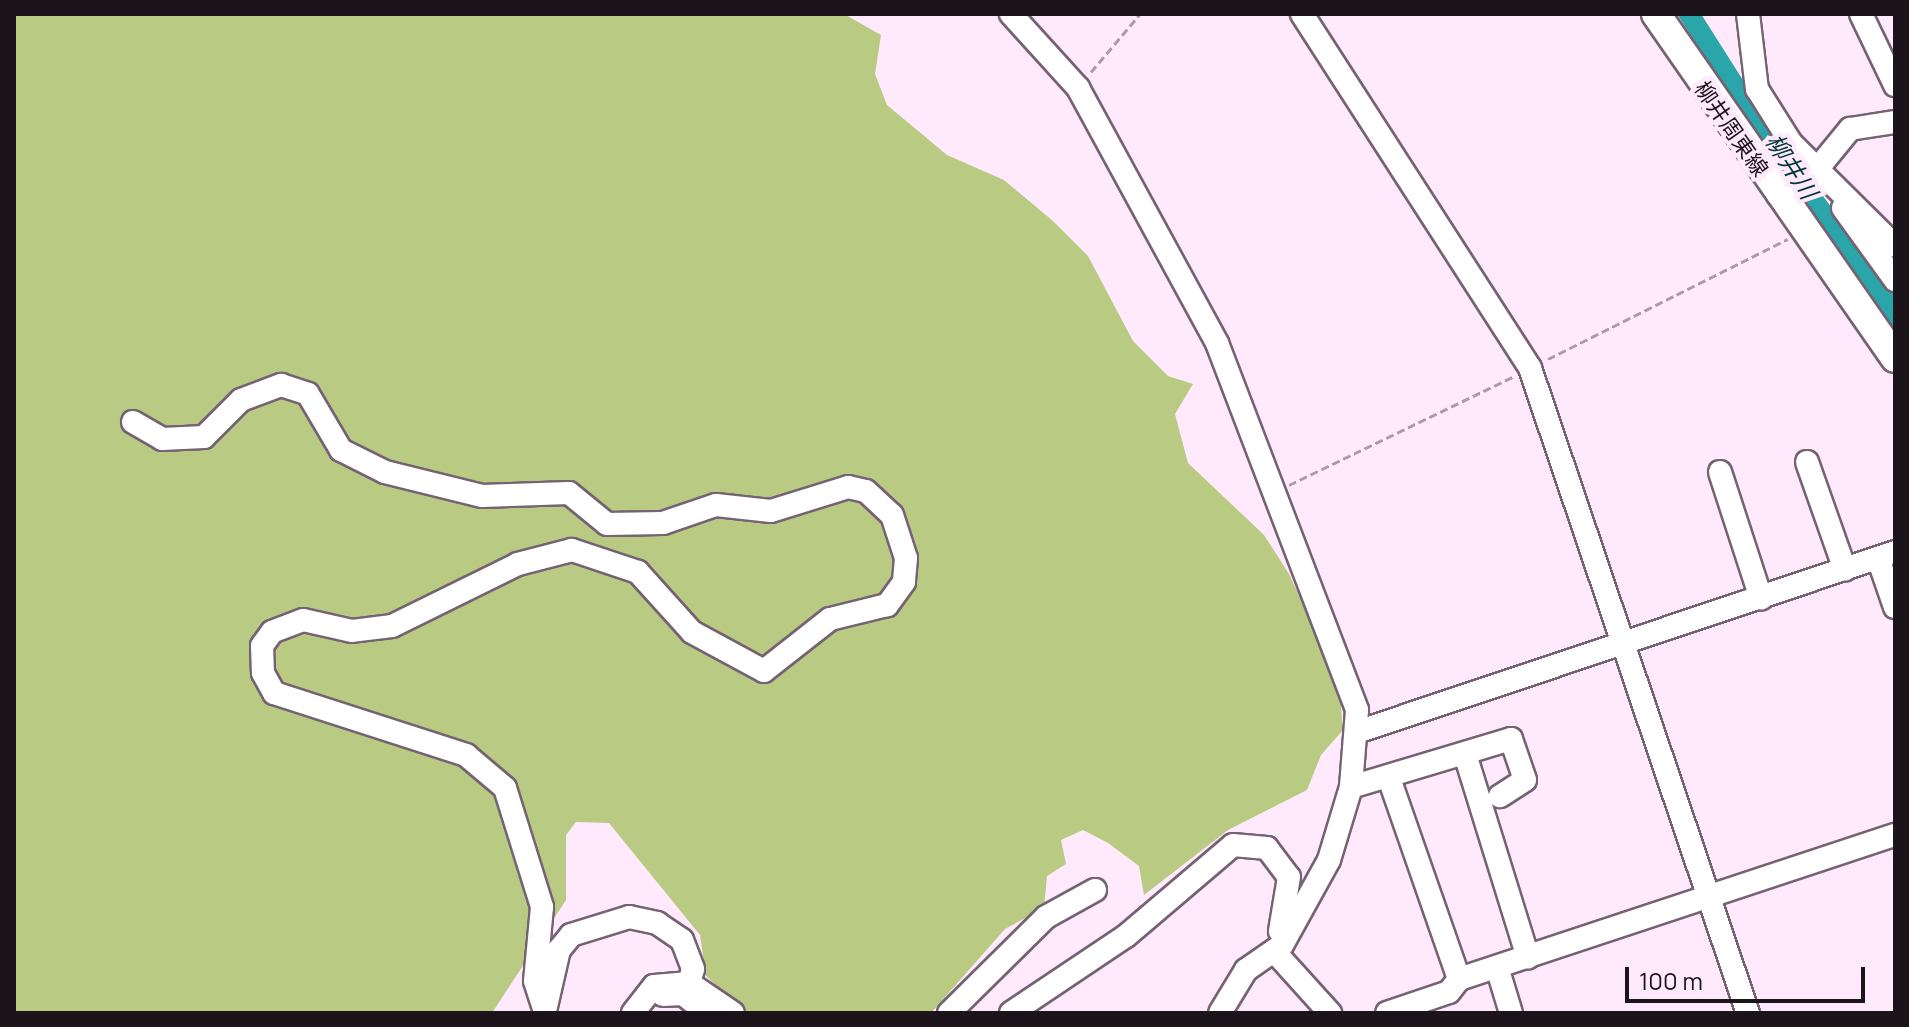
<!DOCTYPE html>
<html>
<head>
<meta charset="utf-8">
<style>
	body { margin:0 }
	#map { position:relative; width:1909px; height:1027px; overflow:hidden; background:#ffe9fc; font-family:Manrope,"Noto Sans JP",sans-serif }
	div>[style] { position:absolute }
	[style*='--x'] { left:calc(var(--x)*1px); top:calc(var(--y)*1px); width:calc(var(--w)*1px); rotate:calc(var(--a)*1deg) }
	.green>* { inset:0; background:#b9cb82 }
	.water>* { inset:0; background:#2aa5a9 }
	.path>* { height:3px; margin-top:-1.5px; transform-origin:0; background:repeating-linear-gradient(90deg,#ab9aa9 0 8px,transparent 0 12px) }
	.roads { filter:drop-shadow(2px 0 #756273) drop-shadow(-2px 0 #756273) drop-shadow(0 2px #756273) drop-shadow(0 -2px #756273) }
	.minor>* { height:22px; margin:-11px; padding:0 11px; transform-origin:11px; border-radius:11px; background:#fff }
	.major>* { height:28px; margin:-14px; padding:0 14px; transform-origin:14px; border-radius:14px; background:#fff }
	span { translate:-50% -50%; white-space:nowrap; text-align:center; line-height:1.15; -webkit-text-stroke:8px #ffe9fc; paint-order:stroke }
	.street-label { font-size:22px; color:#1c141b }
	.water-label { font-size:24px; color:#00383a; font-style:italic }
	.frame { position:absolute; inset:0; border:16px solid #1c141b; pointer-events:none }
	.scale { position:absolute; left:1625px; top:967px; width:240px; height:36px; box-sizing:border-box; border:4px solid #1c141b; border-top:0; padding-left:10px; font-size:24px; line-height:28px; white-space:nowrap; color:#1c141b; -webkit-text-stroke:6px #ffe9fc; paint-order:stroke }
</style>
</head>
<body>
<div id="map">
	<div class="green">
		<div style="clip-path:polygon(14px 14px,844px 14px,881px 35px,875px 74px,887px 105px,947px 155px,1004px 180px,1053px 221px,1088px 256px,1133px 341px,1168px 376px,1193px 384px,1175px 414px,1188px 463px,1264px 535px,1289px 574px,1339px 681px,1343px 730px,1321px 755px,1307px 790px,1228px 830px,1144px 895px,1139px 866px,1108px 843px,1083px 830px,1061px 840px,1066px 864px,1047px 876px,1044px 908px,1005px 929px,931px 1013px,747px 1013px,706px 976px,700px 935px,609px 823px,576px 822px,566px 835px,566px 900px,492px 1013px,14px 1013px)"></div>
	</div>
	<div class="water">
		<div style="clip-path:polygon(1677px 14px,1701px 14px,1786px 148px,1895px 290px,1895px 333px,1823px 239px)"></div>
	</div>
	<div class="path">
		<div style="--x:1091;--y:72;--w:76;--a:-49.8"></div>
		<div style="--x:1548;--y:359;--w:268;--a:-26.6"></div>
		<div style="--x:1289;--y:485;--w:248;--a:-25.8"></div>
	</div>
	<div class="roads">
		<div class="minor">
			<div style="--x:1011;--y:14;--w:100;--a:47.8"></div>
			<div style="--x:1078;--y:88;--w:290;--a:61.4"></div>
			<div style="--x:1217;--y:343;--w:393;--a:69.1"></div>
			<div style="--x:1357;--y:710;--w:77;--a:94.5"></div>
			<div style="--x:1351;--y:787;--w:76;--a:106.8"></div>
			<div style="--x:1329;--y:860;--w:97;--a:118.9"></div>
			<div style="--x:1282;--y:945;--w:44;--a:145.2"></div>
			<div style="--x:1246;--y:970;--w:50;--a:121.2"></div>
			<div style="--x:1302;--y:14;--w:421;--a:57.2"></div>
			<div style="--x:1530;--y:368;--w:681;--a:71.33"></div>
			<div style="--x:1748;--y:14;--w:76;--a:83.2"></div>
			<div style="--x:1757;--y:89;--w:64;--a:57.8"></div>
			<div style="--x:1791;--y:143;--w:146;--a:44.7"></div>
			<div style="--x:1861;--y:14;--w:79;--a:64.4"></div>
			<div style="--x:1778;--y:195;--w:56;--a:-36.3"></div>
			<div style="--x:1823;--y:162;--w:43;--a:-50.7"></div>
			<div style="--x:1850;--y:129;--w:46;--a:-8.8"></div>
			<div style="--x:1843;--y:208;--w:89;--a:54.2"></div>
			<div style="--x:133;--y:422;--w:34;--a:30"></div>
			<div style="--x:162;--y:439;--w:42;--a:-2.7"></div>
			<div style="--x:204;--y:437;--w:52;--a:-45"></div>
			<div style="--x:241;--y:400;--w:43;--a:-20.6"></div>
			<div style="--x:281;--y:385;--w:28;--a:18"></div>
			<div style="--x:308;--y:394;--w:65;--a:59.5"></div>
			<div style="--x:341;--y:450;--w:49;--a:26.6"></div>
			<div style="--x:385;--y:472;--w:100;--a:13.9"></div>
			<div style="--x:482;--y:496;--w:87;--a:-2"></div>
			<div style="--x:569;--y:493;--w:49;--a:39.2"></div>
			<div style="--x:607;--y:524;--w:56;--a:-1"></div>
			<div style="--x:663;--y:523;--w:56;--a:-18.8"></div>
			<div style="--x:716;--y:505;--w:55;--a:6.2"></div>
			<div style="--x:771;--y:511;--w:81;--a:-17.3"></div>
			<div style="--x:848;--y:487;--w:18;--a:13"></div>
			<div style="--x:866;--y:491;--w:35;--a:43"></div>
			<div style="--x:892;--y:515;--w:45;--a:72"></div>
			<div style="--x:906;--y:558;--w:24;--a:95"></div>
			<div style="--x:904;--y:582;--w:29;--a:126"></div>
			<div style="--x:887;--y:605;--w:59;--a:166.2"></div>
			<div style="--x:830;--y:619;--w:84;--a:141.8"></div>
			<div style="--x:764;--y:671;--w:82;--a:-151.6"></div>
			<div style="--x:692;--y:632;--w:81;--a:-132"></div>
			<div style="--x:638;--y:572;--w:70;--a:-161.6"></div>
			<div style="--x:572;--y:550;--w:56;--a:165.5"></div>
			<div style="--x:518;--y:564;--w:140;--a:153.8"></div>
			<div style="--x:392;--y:626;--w:40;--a:172.9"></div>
			<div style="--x:352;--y:631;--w:50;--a:-167.3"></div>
			<div style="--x:303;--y:620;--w:33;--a:159"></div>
			<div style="--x:272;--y:632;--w:17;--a:126"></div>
			<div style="--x:262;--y:646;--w:27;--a:88"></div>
			<div style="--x:263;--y:673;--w:23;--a:61"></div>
			<div style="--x:274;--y:693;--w:202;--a:17.9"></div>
			<div style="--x:466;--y:755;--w:51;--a:40.2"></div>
			<div style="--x:505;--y:788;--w:125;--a:72.7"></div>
			<div style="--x:542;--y:907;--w:74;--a:95.4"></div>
			<div style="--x:535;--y:981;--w:32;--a:72"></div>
			<div style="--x:1807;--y:462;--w:114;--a:70.6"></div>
			<div style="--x:1720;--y:472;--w:133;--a:72"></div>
			<div style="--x:1878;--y:558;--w:52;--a:70.9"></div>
			<div style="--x:1357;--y:732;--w:567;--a:-18.5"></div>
			<div style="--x:1465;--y:754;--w:213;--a:72.8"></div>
			<div style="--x:1389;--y:778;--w:213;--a:70.8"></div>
			<div style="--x:1351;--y:787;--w:167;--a:-16.7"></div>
			<div style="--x:1511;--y:739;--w:43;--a:71.1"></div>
			<div style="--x:1525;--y:780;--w:30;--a:147"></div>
			<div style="--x:1274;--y:951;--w:84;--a:47.9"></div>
			<div style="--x:1497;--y:967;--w:48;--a:73.1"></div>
			<div style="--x:689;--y:983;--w:53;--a:34.3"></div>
			<div style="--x:663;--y:995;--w:20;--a:-3"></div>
			<div style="--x:683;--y:994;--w:31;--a:38"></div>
			<div style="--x:545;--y:1011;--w:63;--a:-77.1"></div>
			<div style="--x:559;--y:950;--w:19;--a:-51"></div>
			<div style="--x:571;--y:935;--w:61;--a:-17.2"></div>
			<div style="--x:629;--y:917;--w:29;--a:12"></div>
			<div style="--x:657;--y:923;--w:30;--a:34"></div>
			<div style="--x:682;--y:940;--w:31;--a:69"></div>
			<div style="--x:693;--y:969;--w:15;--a:106"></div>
			<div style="--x:689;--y:983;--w:35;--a:175"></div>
			<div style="--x:654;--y:986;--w:34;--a:128"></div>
			<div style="--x:949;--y:1013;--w:136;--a:-44.7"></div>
			<div style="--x:1046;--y:917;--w:56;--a:-28.9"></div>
			<div style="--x:1011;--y:1013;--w:138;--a:-33.8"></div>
			<div style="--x:1126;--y:936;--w:140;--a:-40.4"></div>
			<div style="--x:1233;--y:845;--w:34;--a:5"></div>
			<div style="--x:1267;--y:848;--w:36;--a:53"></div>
			<div style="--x:1289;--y:877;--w:55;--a:99.5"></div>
			<div style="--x:1387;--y:1013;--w:65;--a:-18.7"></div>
			<div style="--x:1449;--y:992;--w:16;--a:-52"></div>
			<div style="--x:1459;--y:979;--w:459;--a:-18.3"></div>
		</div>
		<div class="major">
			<div style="--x:1656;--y:14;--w:419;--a:55.2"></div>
		</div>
	</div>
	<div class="street-label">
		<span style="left:1731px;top:129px;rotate:55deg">柳井周東線</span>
	</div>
	<div class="water-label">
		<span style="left:1792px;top:166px;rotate:57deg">柳井川</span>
	</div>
	<div class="frame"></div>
	<div class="scale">100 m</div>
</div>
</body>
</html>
